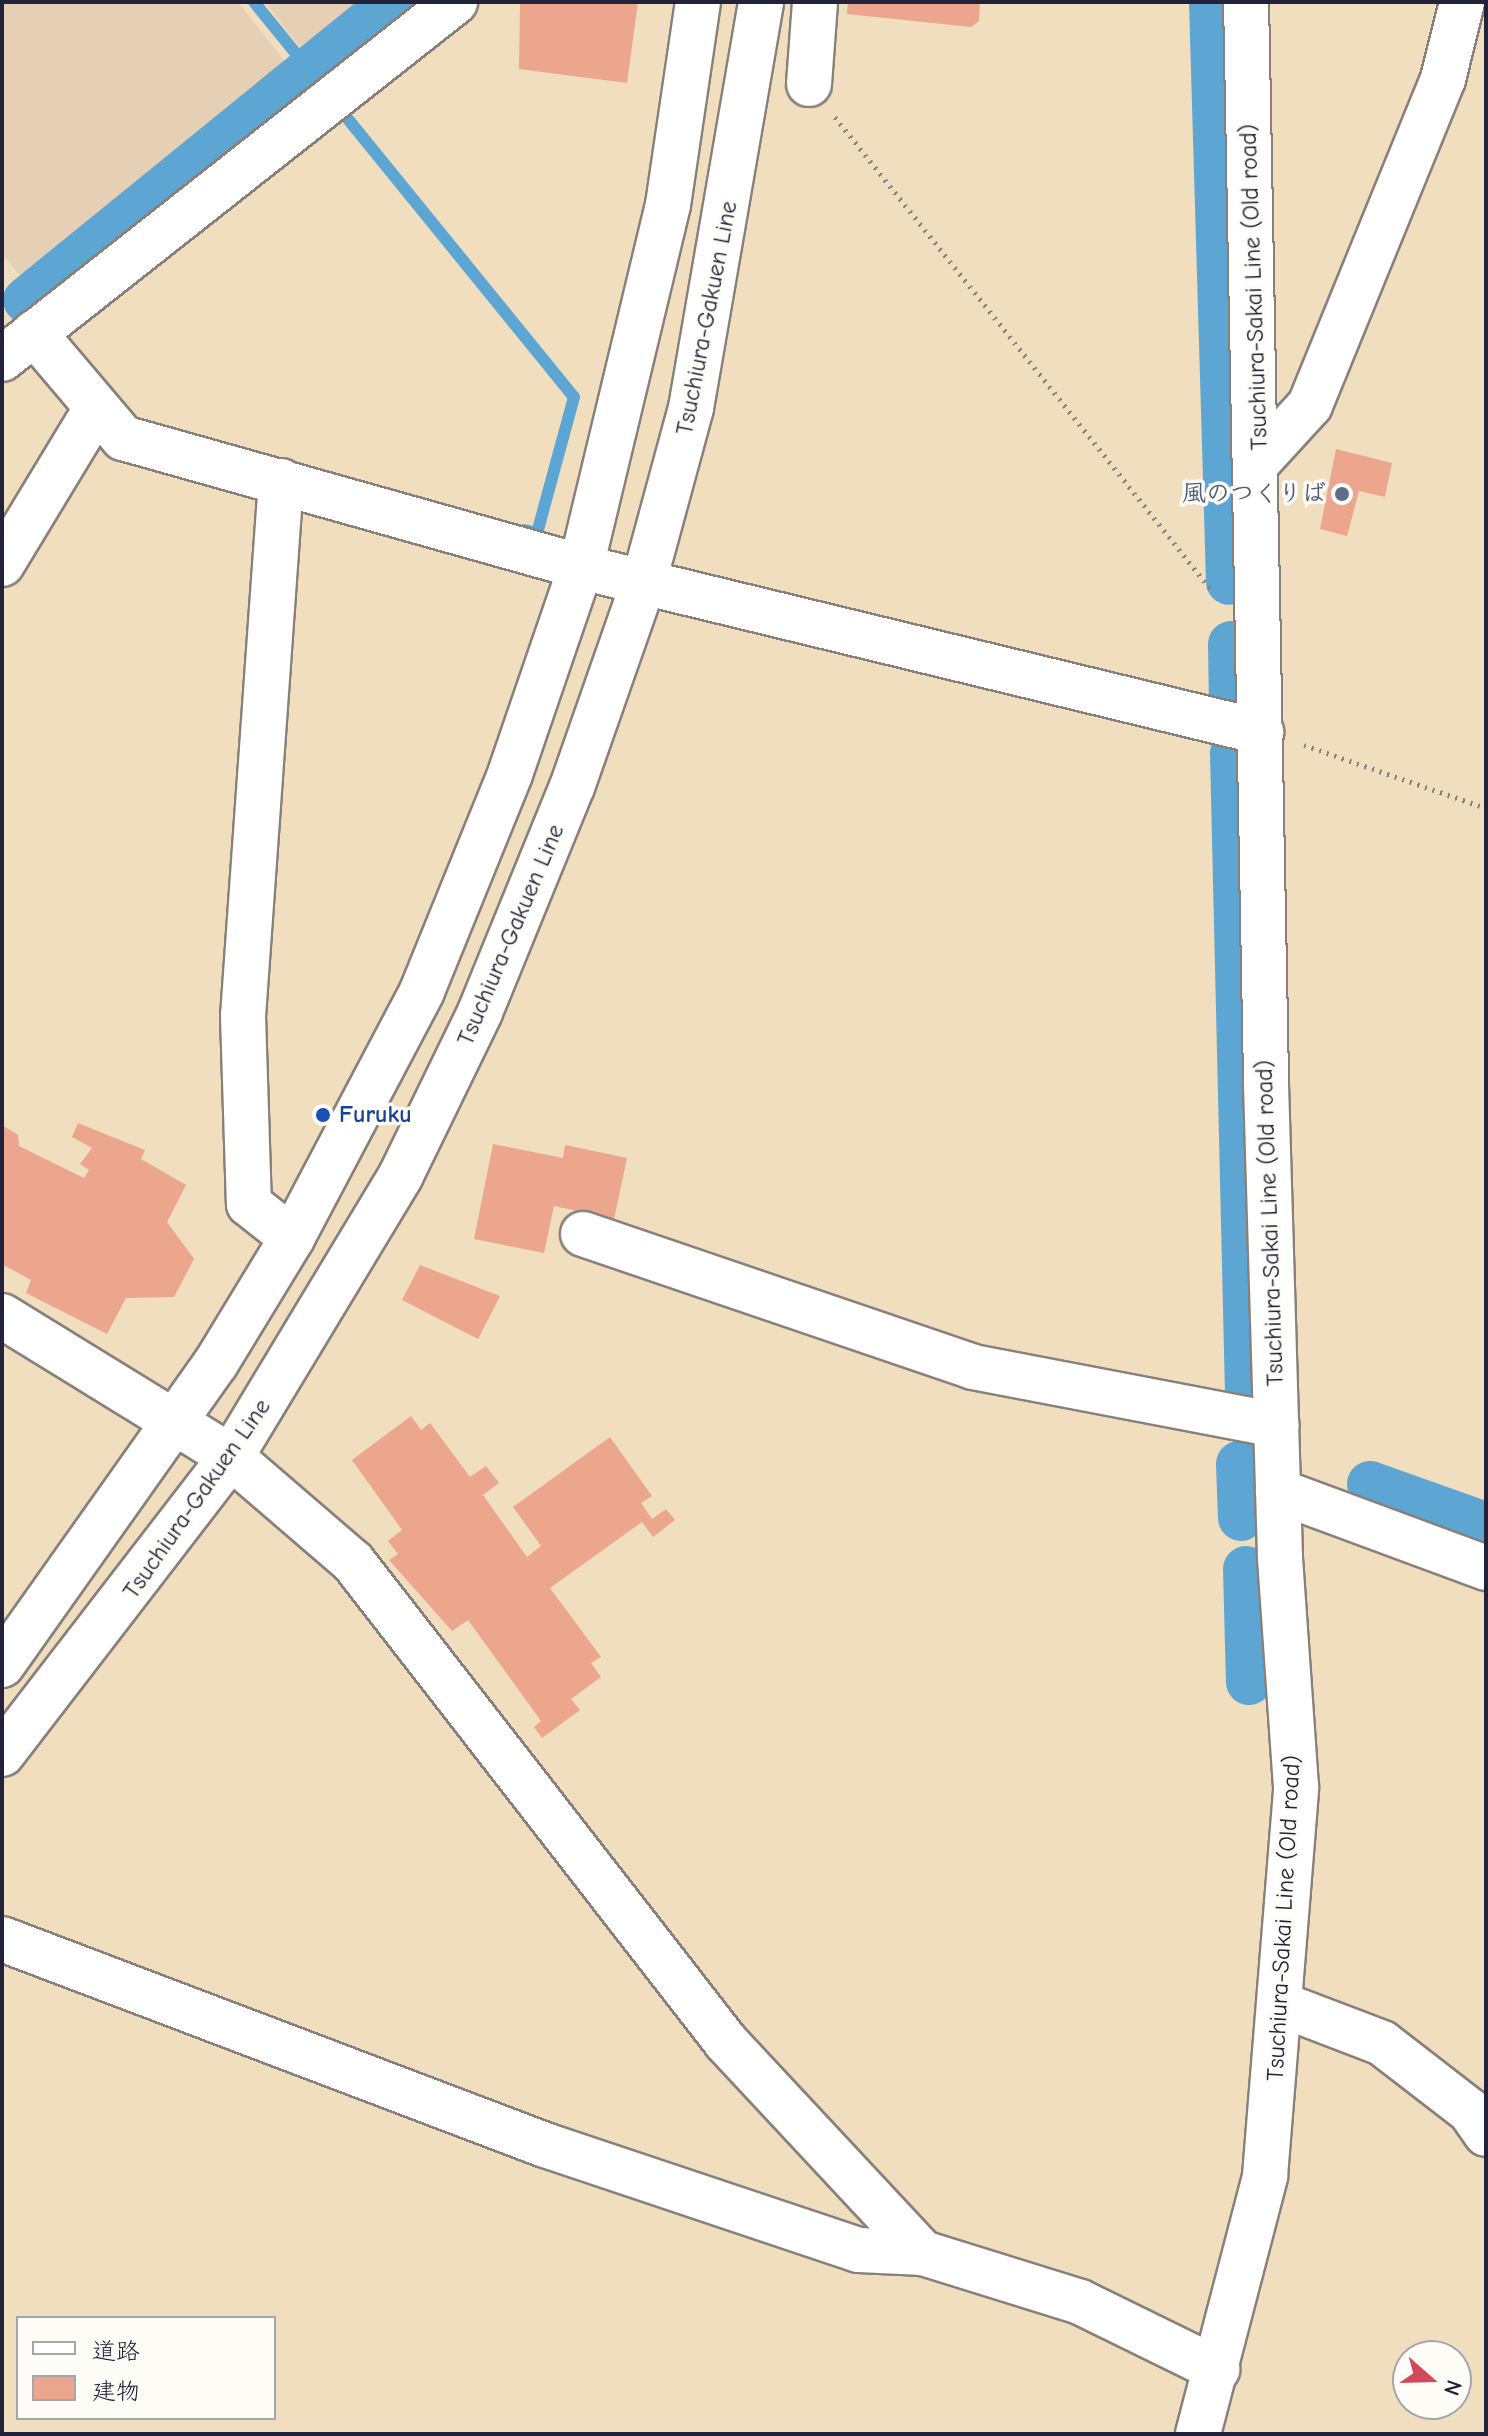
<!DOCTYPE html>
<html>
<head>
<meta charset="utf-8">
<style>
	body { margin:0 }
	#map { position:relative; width:1488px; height:2436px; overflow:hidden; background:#f0debe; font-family:"Comic Neue","Klee One",sans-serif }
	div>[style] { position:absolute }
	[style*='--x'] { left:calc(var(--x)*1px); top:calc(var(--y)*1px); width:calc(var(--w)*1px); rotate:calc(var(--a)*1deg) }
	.built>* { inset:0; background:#e5d0b6 }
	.stream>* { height:12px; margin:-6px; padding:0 6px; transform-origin:6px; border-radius:6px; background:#5da6d4 }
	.canal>* { height:46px; margin:-23px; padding:0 23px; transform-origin:23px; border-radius:23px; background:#5da6d4 }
	.building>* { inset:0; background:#eba68d }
	.path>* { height:5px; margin-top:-2.5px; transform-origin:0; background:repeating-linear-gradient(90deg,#89807c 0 2px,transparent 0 8px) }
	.roads { filter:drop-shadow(2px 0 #89807c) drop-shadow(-2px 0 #89807c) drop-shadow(0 2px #89807c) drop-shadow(0 -2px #89807c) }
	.minor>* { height:44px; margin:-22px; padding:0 22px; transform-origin:22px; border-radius:22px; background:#fff }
	.major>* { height:44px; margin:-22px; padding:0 22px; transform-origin:22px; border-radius:22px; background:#fff }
	.dots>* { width:22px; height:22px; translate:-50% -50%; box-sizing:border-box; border:4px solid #fdfcf7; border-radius:50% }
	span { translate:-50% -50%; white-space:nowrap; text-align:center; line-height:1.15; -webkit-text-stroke:7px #fdfcf7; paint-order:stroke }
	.street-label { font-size:24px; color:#22223b }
	.service-label { font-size:24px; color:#4e5e75; font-weight:700 }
	.right { translate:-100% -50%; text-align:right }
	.transit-label { font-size:24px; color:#164399; font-weight:700 }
	.left { translate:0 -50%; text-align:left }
	.frame { position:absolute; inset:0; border:4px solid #22223b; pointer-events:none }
	.legend { position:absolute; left:16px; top:2316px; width:260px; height:104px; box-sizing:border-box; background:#fdfcf7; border:2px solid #a5a5ac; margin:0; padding:10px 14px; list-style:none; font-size:24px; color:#22223b }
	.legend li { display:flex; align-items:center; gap:16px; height:40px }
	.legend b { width:40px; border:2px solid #a5a5ac }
	.north { position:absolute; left:1392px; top:2340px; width:80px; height:80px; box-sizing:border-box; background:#fdfcf7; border:2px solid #a5a5ac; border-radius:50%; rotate:110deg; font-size:22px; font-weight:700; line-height:32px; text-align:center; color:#22223b }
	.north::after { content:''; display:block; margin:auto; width:28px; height:36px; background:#d1495b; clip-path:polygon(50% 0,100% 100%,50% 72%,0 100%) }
</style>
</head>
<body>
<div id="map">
	<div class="built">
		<div style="clip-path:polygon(2px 2px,238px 2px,286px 63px,22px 278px,2px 253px)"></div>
		<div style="clip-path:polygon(265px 2px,368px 2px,306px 55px)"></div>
	</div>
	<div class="stream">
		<div style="--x:254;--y:2;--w:89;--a:50.9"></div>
		<div style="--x:343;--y:113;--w:366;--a:50.9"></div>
		<div style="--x:574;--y:397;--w:141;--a:105.2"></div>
		<div style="--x:537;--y:533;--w:13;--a:-167"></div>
	</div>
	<div class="canal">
		<div style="--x:1212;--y:2;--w:580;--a:88.32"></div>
		<div style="--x:26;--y:300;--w:473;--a:-39.1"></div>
		<div style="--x:1231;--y:644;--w:65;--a:89.1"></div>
		<div style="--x:1233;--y:753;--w:643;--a:88.66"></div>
		<div style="--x:1239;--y:1464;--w:54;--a:87.9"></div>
		<div style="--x:1370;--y:1484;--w:123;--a:19.5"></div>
		<div style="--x:1246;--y:1569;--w:113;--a:88.5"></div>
	</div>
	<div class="building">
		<div style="clip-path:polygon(638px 2px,627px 83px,519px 69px,520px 3px)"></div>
		<div style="clip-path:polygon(848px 2px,980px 2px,979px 21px,971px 27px,847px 14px)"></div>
		<div style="clip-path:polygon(1336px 449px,1392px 463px,1385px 497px,1359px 491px,1347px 536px,1320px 529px)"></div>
		<div style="clip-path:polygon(78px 1123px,145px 1150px,141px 1159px,186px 1185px,167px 1222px,194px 1259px,174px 1297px,126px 1298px,107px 1334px,26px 1293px,31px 1280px,2px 1264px,2px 1125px,18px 1135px,19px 1146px,84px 1178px,89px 1170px,80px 1164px,92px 1148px,72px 1137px)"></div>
		<div style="clip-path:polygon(493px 1144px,563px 1158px,565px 1145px,627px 1158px,614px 1219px,554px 1206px,544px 1253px,474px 1239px)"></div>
		<div style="clip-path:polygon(420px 1265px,500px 1296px,478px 1339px,402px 1300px)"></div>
		<div style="clip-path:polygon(411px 1416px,421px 1430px,430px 1423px,470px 1477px,486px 1466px,499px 1483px,483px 1495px,527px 1557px,541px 1546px,513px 1507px,610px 1437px,652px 1496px,641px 1503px,652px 1519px,666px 1509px,675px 1520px,653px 1537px,642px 1522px,550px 1588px,601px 1657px,591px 1663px,601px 1677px,571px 1699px,580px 1710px,542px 1738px,534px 1727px,541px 1721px,468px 1620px,452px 1631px,389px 1560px,398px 1554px,388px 1541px,402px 1530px,352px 1460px)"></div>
	</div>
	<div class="path">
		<div style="--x:835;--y:117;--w:606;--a:51.5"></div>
		<div style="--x:1304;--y:745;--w:193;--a:19.1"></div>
	</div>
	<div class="roads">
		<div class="minor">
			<div style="--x:809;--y:84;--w:82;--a:-85.8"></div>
			<div style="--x:34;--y:333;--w:138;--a:49.7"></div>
			<div style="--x:123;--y:438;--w:476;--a:15.7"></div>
			<div style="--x:581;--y:567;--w:700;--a:13.64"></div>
			<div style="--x:2;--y:359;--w:577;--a:-38.24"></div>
			<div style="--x:1258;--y:462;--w:77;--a:-47.6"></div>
			<div style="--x:1310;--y:405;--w:352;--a:-67.8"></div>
			<div style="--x:1443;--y:79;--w:79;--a:-76.1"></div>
			<div style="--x:281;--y:481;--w:536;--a:94.06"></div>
			<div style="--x:243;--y:1016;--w:188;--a:88.2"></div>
			<div style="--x:249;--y:1204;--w:55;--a:38.3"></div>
			<div style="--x:2;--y:564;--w:178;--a:-58.8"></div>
			<div style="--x:583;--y:1234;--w:412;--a:18.8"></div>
			<div style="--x:973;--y:1367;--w:309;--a:10.8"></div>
			<div style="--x:2;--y:1316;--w:269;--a:31.6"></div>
			<div style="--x:231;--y:1457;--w:161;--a:40.7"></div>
			<div style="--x:353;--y:1562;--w:608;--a:52.15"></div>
			<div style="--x:726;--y:2042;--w:289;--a:47"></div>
			<div style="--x:1278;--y:1491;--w:222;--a:20.3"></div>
			<div style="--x:2;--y:1939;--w:581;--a:20.78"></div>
			<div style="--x:545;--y:2145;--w:331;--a:18.5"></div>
			<div style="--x:859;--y:2250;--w:64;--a:2.7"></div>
			<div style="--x:923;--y:2253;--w:164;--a:17.3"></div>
			<div style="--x:1080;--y:2302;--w:153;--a:26.1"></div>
			<div style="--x:1280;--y:2004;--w:109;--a:20.9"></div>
			<div style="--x:1382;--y:2043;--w:111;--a:37.7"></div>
			<div style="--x:1470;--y:2111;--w:28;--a:55"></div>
			<div style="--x:1198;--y:2434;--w:267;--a:-75.4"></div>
			<div style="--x:1265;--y:2176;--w:390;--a:-85.4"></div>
			<div style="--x:1296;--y:1787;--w:232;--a:-94"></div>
			<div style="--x:1280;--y:1556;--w:477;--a:-91.7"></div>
			<div style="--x:1266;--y:1079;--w:1077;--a:-91.06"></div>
		</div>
		<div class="major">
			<div style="--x:2;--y:1665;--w:370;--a:-54.7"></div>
			<div style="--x:216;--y:1363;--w:146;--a:-58.7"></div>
			<div style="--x:292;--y:1238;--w:279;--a:-62.2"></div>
			<div style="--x:422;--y:991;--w:234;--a:-67.9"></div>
			<div style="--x:510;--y:774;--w:219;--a:-71.1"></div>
			<div style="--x:581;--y:567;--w:372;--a:-76.5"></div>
			<div style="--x:668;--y:205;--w:205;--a:-81.6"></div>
			<div style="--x:2;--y:1754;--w:375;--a:-52.4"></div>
			<div style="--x:231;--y:1457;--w:329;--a:-58.9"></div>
			<div style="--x:401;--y:1175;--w:181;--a:-64.1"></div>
			<div style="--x:480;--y:1012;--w:243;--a:-67.8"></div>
			<div style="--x:572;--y:787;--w:218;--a:-70.7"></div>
			<div style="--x:644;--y:581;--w:179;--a:-74.8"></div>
			<div style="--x:691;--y:408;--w:412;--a:-80.2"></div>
		</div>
	</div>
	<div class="dots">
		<div style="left:1342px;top:494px;background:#5c6f8a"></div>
		<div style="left:323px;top:1115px;background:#1a4fb4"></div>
	</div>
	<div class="street-label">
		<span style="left:1254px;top:287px;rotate:-92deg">Tsuchiura-Sakai Line (Old road)</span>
		<span style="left:707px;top:318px;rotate:-79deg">Tsuchiura-Gakuen Line</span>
		<span style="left:511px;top:935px;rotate:-67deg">Tsuchiura-Gakuen Line</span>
		<span style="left:1270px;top:1223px;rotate:-92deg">Tsuchiura-Sakai Line (Old road)</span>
		<span style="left:197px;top:1499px;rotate:-55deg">Tsuchiura-Gakuen Line</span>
		<span style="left:1284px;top:1918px;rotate:-87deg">Tsuchiura-Sakai Line (Old road)</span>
	</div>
	<div class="service-label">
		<span class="right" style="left:1326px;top:494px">風のつくりば</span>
	</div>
	<div class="transit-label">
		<span class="left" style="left:339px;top:1115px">Furuku</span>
	</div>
	<div class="frame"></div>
	<ul class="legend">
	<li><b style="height:10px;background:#fff"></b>道路</li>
	<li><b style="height:22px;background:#eba68d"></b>建物</li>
	</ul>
	<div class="north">N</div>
</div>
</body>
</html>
